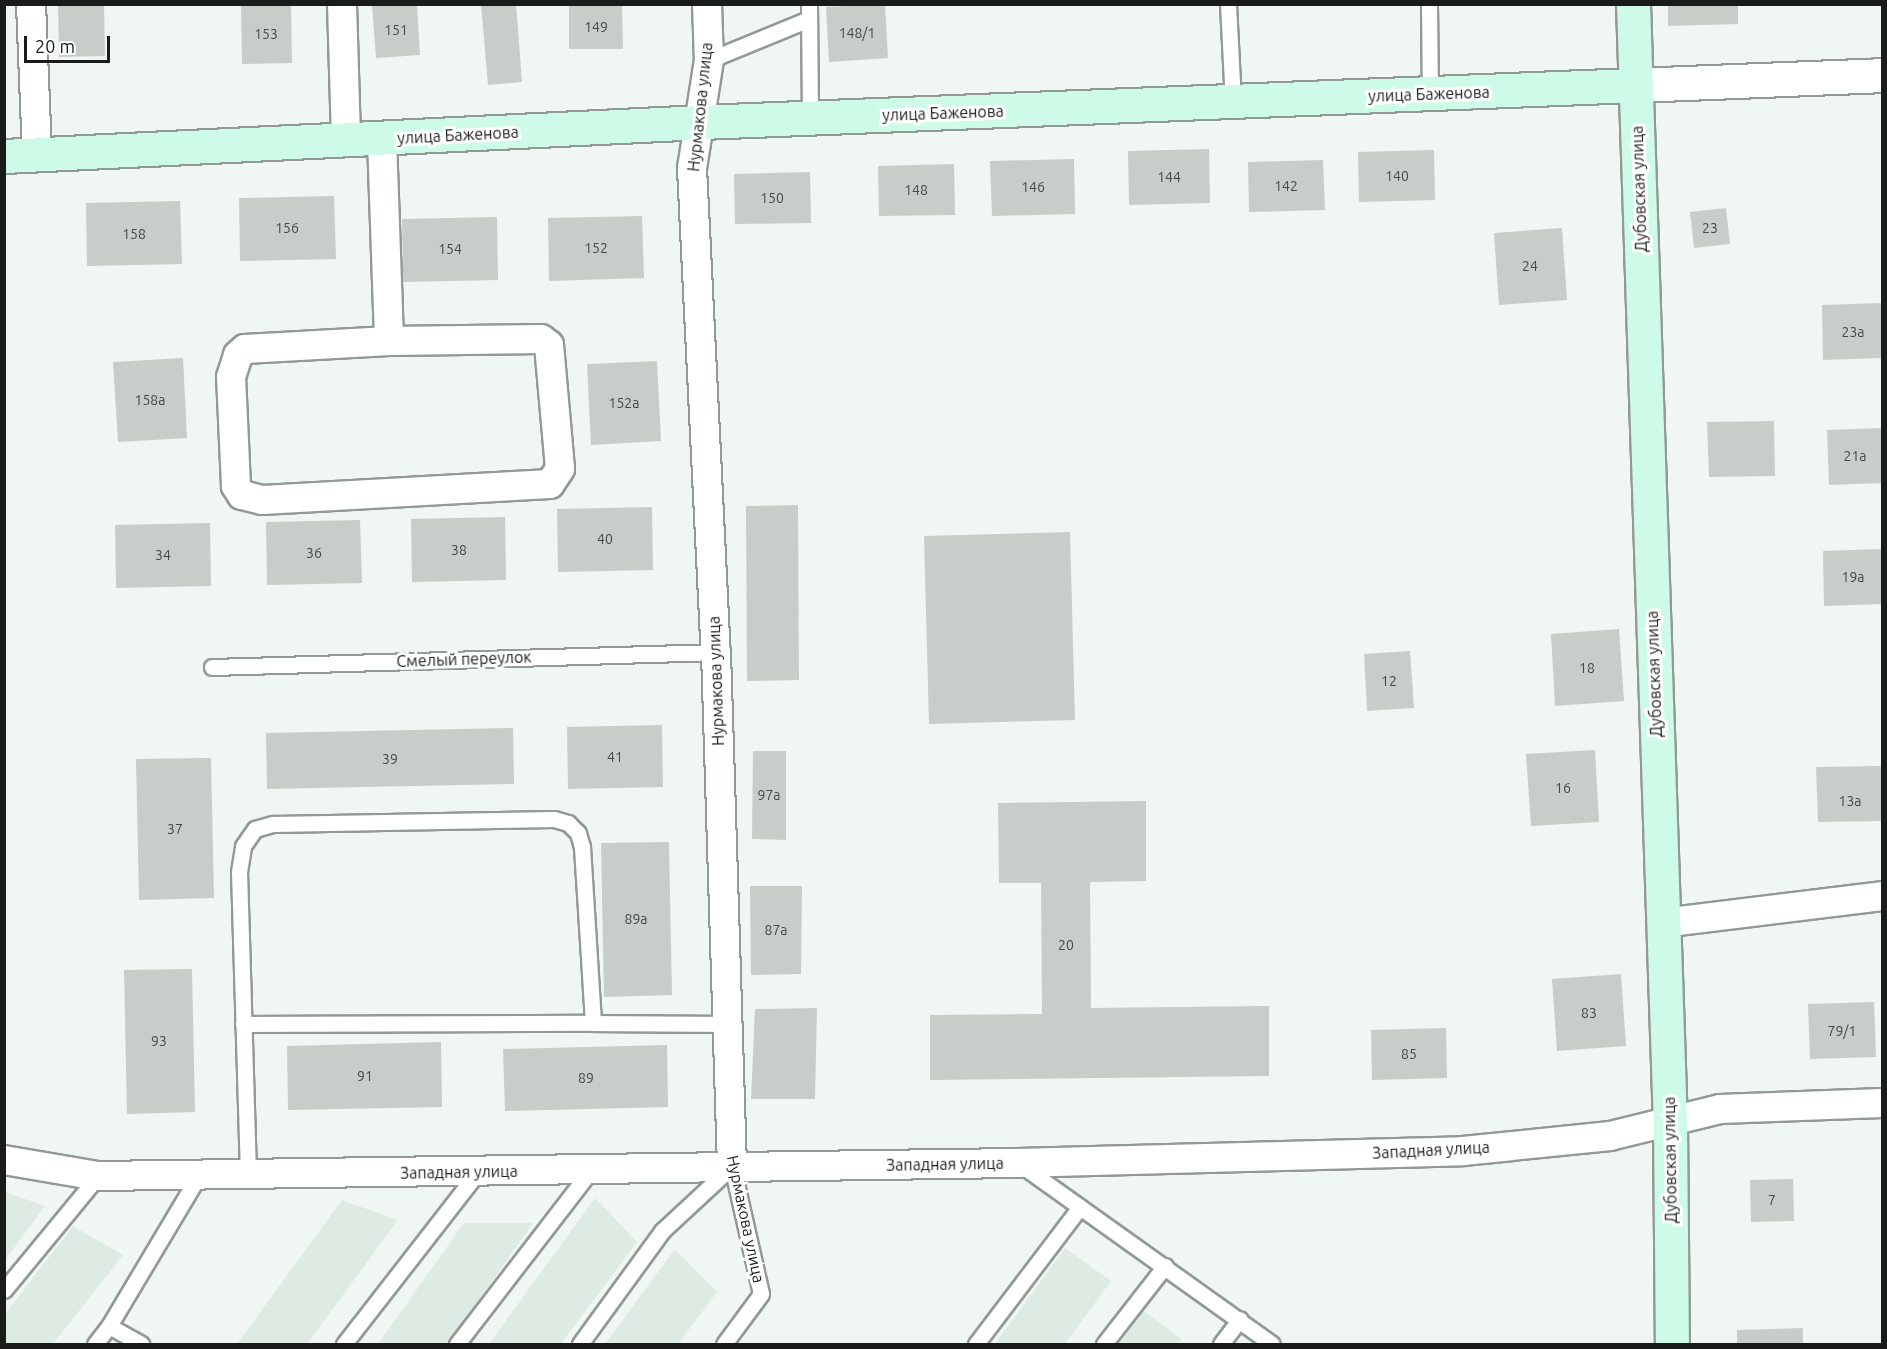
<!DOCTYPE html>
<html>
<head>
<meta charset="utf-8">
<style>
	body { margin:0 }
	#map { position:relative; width:1887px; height:1349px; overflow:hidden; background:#f0f6f3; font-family:Ubuntu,sans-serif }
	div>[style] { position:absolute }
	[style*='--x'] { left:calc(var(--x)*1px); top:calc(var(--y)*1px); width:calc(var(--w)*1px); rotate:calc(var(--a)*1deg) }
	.built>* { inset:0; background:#ddebe3 }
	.building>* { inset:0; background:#c7cdc9 }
	.roads { filter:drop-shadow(2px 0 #939996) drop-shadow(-2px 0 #939996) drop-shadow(0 2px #939996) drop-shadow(0 -2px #939996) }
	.service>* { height:15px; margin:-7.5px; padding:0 7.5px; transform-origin:7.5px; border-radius:7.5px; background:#fff }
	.minor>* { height:28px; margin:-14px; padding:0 14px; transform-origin:14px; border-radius:14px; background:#fff }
	.tertiary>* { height:33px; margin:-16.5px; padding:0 16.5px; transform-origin:16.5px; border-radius:16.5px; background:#fff }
	.secondary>* { height:33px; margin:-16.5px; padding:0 16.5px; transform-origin:16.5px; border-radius:16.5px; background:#cefbe7 }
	span { translate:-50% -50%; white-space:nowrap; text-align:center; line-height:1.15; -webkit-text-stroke:6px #fff; paint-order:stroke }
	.number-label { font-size:14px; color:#454846 }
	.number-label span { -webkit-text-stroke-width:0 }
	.street-label { font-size:16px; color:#1a1c1b }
	.frame { position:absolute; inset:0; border:6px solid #1a1c1b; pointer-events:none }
	.scale { position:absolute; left:24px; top:36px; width:86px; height:27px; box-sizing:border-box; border:3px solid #1a1c1b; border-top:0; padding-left:8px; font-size:18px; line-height:21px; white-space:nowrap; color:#1a1c1b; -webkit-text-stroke:4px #fff; paint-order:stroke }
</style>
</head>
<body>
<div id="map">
	<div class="built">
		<div style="clip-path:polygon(5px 1192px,45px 1206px,5px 1260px,4px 1192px)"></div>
		<div style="clip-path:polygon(595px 1198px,637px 1242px,561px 1344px,489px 1344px)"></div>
		<div style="clip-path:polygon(342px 1200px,398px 1220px,307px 1344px,237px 1344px)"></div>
		<div style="clip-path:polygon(464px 1223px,533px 1223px,448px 1344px,378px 1344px)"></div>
		<div style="clip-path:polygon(73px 1226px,123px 1255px,53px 1344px,5px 1344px,5px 1314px)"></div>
		<div style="clip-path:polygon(1065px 1248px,1111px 1281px,1065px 1344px,995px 1344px)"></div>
		<div style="clip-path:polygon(675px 1249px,717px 1292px,678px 1344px,605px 1344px)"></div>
		<div style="clip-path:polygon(1136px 1305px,1182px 1339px,1178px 1344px,1107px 1344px)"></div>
	</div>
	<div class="building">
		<div style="clip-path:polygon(58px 4px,104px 4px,105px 56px,59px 57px)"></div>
		<div style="clip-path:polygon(241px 4px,291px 4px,292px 63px,242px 64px)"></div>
		<div style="clip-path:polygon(372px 4px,417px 4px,420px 55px,376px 58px)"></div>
		<div style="clip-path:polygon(481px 4px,516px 4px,522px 82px,488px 85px)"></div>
		<div style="clip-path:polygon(569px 4px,622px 4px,623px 49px,569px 49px)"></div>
		<div style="clip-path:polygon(885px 4px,888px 58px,829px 62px,826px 7px)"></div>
		<div style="clip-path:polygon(1668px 4px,1738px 4px,1738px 24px,1668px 26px)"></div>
		<div style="clip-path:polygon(1209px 149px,1210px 203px,1129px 205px,1128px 151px)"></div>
		<div style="clip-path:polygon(1434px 150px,1435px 200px,1359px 202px,1358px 152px)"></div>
		<div style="clip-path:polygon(1074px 159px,1075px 214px,992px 216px,990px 161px)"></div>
		<div style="clip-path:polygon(1323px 160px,1325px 210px,1249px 212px,1248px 162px)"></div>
		<div style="clip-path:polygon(954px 164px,955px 215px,879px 216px,878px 166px)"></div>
		<div style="clip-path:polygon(810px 172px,811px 223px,735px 224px,734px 174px)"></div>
		<div style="clip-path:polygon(334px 196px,336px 259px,240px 261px,239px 198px)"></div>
		<div style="clip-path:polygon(180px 201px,182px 264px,87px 266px,86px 203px)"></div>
		<div style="clip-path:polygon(1726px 208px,1730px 244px,1694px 248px,1690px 212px)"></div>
		<div style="clip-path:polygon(642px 216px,644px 278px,549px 281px,548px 218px)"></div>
		<div style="clip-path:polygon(497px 217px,498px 280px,403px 282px,402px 219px)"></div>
		<div style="clip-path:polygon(1562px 228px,1567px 300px,1499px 305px,1494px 233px)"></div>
		<div style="clip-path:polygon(1882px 303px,1882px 358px,1823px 360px,1822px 305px)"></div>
		<div style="clip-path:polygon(183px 358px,187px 438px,118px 442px,113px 362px)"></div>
		<div style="clip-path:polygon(657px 361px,661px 441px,591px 445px,587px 364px)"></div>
		<div style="clip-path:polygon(1774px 421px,1775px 476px,1709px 477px,1707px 422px)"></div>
		<div style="clip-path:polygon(1882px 428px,1882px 483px,1829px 485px,1827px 430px)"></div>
		<div style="clip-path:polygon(798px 505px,799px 680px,747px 681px,746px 506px)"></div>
		<div style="clip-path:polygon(652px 507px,653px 570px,558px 572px,557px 509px)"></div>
		<div style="clip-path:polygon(505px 517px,506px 580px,412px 582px,411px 519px)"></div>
		<div style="clip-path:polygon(360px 520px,362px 583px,267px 585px,266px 522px)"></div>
		<div style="clip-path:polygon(210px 523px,211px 586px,116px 588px,115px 525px)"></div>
		<div style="clip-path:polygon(1070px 532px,1075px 720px,929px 724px,924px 536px)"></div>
		<div style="clip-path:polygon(1882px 549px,1882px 604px,1824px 606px,1823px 551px)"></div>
		<div style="clip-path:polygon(1619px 629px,1624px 701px,1555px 706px,1551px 634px)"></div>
		<div style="clip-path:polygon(1410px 651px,1414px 708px,1367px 711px,1364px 654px)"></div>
		<div style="clip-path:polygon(662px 725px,663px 787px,568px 789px,567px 727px)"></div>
		<div style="clip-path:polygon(513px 728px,514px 784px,267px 789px,266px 733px)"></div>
		<div style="clip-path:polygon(1595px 750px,1599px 822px,1531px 826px,1526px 754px)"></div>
		<div style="clip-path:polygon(753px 751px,786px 751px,786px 840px,752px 839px)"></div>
		<div style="clip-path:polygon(211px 758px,214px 898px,139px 900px,136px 759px)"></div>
		<div style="clip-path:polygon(1882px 766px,1882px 821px,1818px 822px,1816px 767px)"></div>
		<div style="clip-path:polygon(1146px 801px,1146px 881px,1090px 882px,1091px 1008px,1269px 1006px,1269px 1076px,930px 1080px,930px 1015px,1042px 1014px,1041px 883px,999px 883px,998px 803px)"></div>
		<div style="clip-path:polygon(669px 842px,672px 995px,604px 997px,601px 843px)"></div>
		<div style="clip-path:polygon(750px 886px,802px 886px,801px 974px,751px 975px)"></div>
		<div style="clip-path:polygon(192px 969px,195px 1112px,127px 1114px,124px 970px)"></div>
		<div style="clip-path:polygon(1621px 974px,1626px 1046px,1557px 1051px,1552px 979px)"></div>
		<div style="clip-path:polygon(1874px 1002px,1876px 1057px,1810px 1059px,1808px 1004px)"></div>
		<div style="clip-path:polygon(817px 1008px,815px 1099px,751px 1099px,755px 1009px)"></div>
		<div style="clip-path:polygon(1446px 1028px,1447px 1078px,1372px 1080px,1371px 1030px)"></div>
		<div style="clip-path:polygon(441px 1042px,442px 1107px,288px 1110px,287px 1046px)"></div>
		<div style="clip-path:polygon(667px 1045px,668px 1107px,505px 1111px,503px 1049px)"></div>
		<div style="clip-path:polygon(1793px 1179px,1794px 1221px,1751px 1222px,1750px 1180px)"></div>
		<div style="clip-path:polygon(1803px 1328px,1803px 1344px,1737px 1344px,1737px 1330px)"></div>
	</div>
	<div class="roads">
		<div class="service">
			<div style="--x:809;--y:4;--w:114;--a:89.5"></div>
			<div style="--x:1228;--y:4;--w:98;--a:87.1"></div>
			<div style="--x:1429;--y:4;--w:90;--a:89.4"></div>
			<div style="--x:709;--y:60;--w:108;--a:-22.3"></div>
			<div style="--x:212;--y:667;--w:504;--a:-1.7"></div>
			<div style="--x:243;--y:1024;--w:350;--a:-0.2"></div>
			<div style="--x:1021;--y:1165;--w:308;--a:35.5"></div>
			<div style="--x:248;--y:1174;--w:302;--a:-91.7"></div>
			<div style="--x:239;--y:872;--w:26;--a:-81"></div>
			<div style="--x:243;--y:846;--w:21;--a:-55"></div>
			<div style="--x:255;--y:829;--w:19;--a:-16"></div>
			<div style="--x:273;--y:824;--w:281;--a:-1"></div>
			<div style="--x:554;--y:819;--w:15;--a:16"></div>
			<div style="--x:568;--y:823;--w:14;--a:45"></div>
			<div style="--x:578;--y:833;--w:15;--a:74"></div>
			<div style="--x:582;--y:847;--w:176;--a:86.4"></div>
			<div style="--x:593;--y:1023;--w:132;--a:0.4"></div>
			<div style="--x:4;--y:1290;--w:148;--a:-50.5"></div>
			<div style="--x:109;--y:1326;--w:176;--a:-59.2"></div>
			<div style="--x:95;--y:1344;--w:23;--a:-52"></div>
			<div style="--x:109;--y:1326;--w:37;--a:29"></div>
			<div style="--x:344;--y:1344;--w:218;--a:-52.1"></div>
			<div style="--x:457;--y:1344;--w:220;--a:-52.4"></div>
			<div style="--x:580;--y:1344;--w:140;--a:-54"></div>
			<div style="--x:662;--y:1231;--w:96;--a:-42.9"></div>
			<div style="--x:732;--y:1166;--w:131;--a:77.2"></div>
			<div style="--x:761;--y:1294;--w:62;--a:126.5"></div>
			<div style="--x:976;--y:1344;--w:172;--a:-52.8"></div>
			<div style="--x:1104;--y:1344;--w:99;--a:-52"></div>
			<div style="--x:1221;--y:1344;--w:31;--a:-53"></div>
		</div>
		<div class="minor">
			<div style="--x:31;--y:4;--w:151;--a:87.7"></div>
			<div style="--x:342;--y:4;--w:137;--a:88.3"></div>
			<div style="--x:707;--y:4;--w:56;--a:88"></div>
			<div style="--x:709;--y:60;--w:109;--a:98.9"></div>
			<div style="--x:692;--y:168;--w:485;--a:87.2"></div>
			<div style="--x:716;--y:652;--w:514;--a:88.22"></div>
			<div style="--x:382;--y:139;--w:202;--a:88"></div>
			<div style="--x:541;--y:339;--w:10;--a:37"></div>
			<div style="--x:549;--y:345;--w:124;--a:84.9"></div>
			<div style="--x:560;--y:469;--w:18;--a:124"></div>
			<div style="--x:550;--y:484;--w:288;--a:176.8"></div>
			<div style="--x:262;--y:500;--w:21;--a:-166"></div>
			<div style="--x:242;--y:495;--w:11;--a:-124"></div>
			<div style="--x:236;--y:486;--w:109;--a:-92.6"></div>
			<div style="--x:231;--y:377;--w:23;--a:-72"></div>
			<div style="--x:238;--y:355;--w:9;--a:-41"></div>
			<div style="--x:245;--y:349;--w:144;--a:-3.2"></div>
			<div style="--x:389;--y:341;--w:152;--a:-0.8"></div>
			<div style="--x:1663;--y:923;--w:221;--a:-7"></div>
			<div style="--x:4;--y:1160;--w:95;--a:9.7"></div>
			<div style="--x:98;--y:1176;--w:919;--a:-0.81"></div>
			<div style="--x:1017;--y:1163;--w:446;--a:-1.5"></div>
			<div style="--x:1463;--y:1151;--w:148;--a:-5.8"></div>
			<div style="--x:1610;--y:1136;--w:113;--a:-13.8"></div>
			<div style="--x:1720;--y:1109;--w:162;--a:-2.1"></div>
		</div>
		<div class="tertiary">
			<div style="--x:1636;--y:85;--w:246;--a:-2.3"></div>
		</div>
		<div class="secondary">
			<div style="--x:1633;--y:4;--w:1121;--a:88.11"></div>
			<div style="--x:1670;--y:1124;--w:220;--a:89.5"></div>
			<div style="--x:4;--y:156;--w:698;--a:-2.79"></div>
			<div style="--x:701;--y:122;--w:936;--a:-2.27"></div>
		</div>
	</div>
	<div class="number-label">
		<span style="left:596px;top:27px">149</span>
		<span style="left:396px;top:30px">151</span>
		<span style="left:857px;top:33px">148/1</span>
		<span style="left:266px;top:34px">153</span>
		<span style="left:1397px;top:176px">140</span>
		<span style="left:1169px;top:177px">144</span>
		<span style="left:1286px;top:186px">142</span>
		<span style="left:1033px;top:187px">146</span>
		<span style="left:916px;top:190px">148</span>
		<span style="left:772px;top:198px">150</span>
		<span style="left:287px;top:228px">156</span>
		<span style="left:1710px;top:228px">23</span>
		<span style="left:134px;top:234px">158</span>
		<span style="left:596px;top:248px">152</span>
		<span style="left:450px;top:249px">154</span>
		<span style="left:1530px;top:266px">24</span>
		<span style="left:1853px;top:332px">23а</span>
		<span style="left:150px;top:400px">158а</span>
		<span style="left:624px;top:403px">152а</span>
		<span style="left:1855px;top:456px">21а</span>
		<span style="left:605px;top:539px">40</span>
		<span style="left:459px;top:550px">38</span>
		<span style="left:314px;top:553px">36</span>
		<span style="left:163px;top:555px">34</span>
		<span style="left:1853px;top:577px">19а</span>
		<span style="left:1587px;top:668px">18</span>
		<span style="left:1389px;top:681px">12</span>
		<span style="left:615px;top:757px">41</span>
		<span style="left:390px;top:759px">39</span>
		<span style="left:1563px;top:788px">16</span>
		<span style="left:769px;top:795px">97а</span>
		<span style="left:1850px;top:801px">13а</span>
		<span style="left:175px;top:829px">37</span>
		<span style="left:636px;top:919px">89а</span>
		<span style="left:776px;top:930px">87а</span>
		<span style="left:1066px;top:945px">20</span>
		<span style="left:1589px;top:1013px">83</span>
		<span style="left:1842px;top:1031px">79/1</span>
		<span style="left:159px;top:1041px">93</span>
		<span style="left:1409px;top:1054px">85</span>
		<span style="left:365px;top:1076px">91</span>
		<span style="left:586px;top:1078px">89</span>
		<span style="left:1772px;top:1200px">7</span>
	</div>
	<div class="street-label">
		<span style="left:1429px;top:94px;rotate:-2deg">улица Баженова</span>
		<span style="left:700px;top:107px;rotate:-84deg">Нурмакова улица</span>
		<span style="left:943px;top:113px;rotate:-2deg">улица Баженова</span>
		<span style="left:458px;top:135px;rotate:-3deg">улица Баженова</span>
		<span style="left:1639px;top:189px;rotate:-92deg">Дубовская улица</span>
		<span style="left:464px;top:659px;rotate:-2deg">Смелый переулок</span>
		<span style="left:1654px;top:674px;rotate:-92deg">Дубовская улица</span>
		<span style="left:716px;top:681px;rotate:-92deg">Нурмакова улица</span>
		<span style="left:1431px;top:1150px;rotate:-3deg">Западная улица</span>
		<span style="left:1670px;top:1160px;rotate:-91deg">Дубовская улица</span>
		<span style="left:945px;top:1164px;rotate:-1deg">Западная улица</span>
		<span style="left:459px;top:1172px;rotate:-1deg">Западная улица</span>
		<span style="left:746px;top:1219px;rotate:78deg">Нурмакова улица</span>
	</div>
	<div class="frame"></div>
	<div class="scale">20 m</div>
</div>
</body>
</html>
